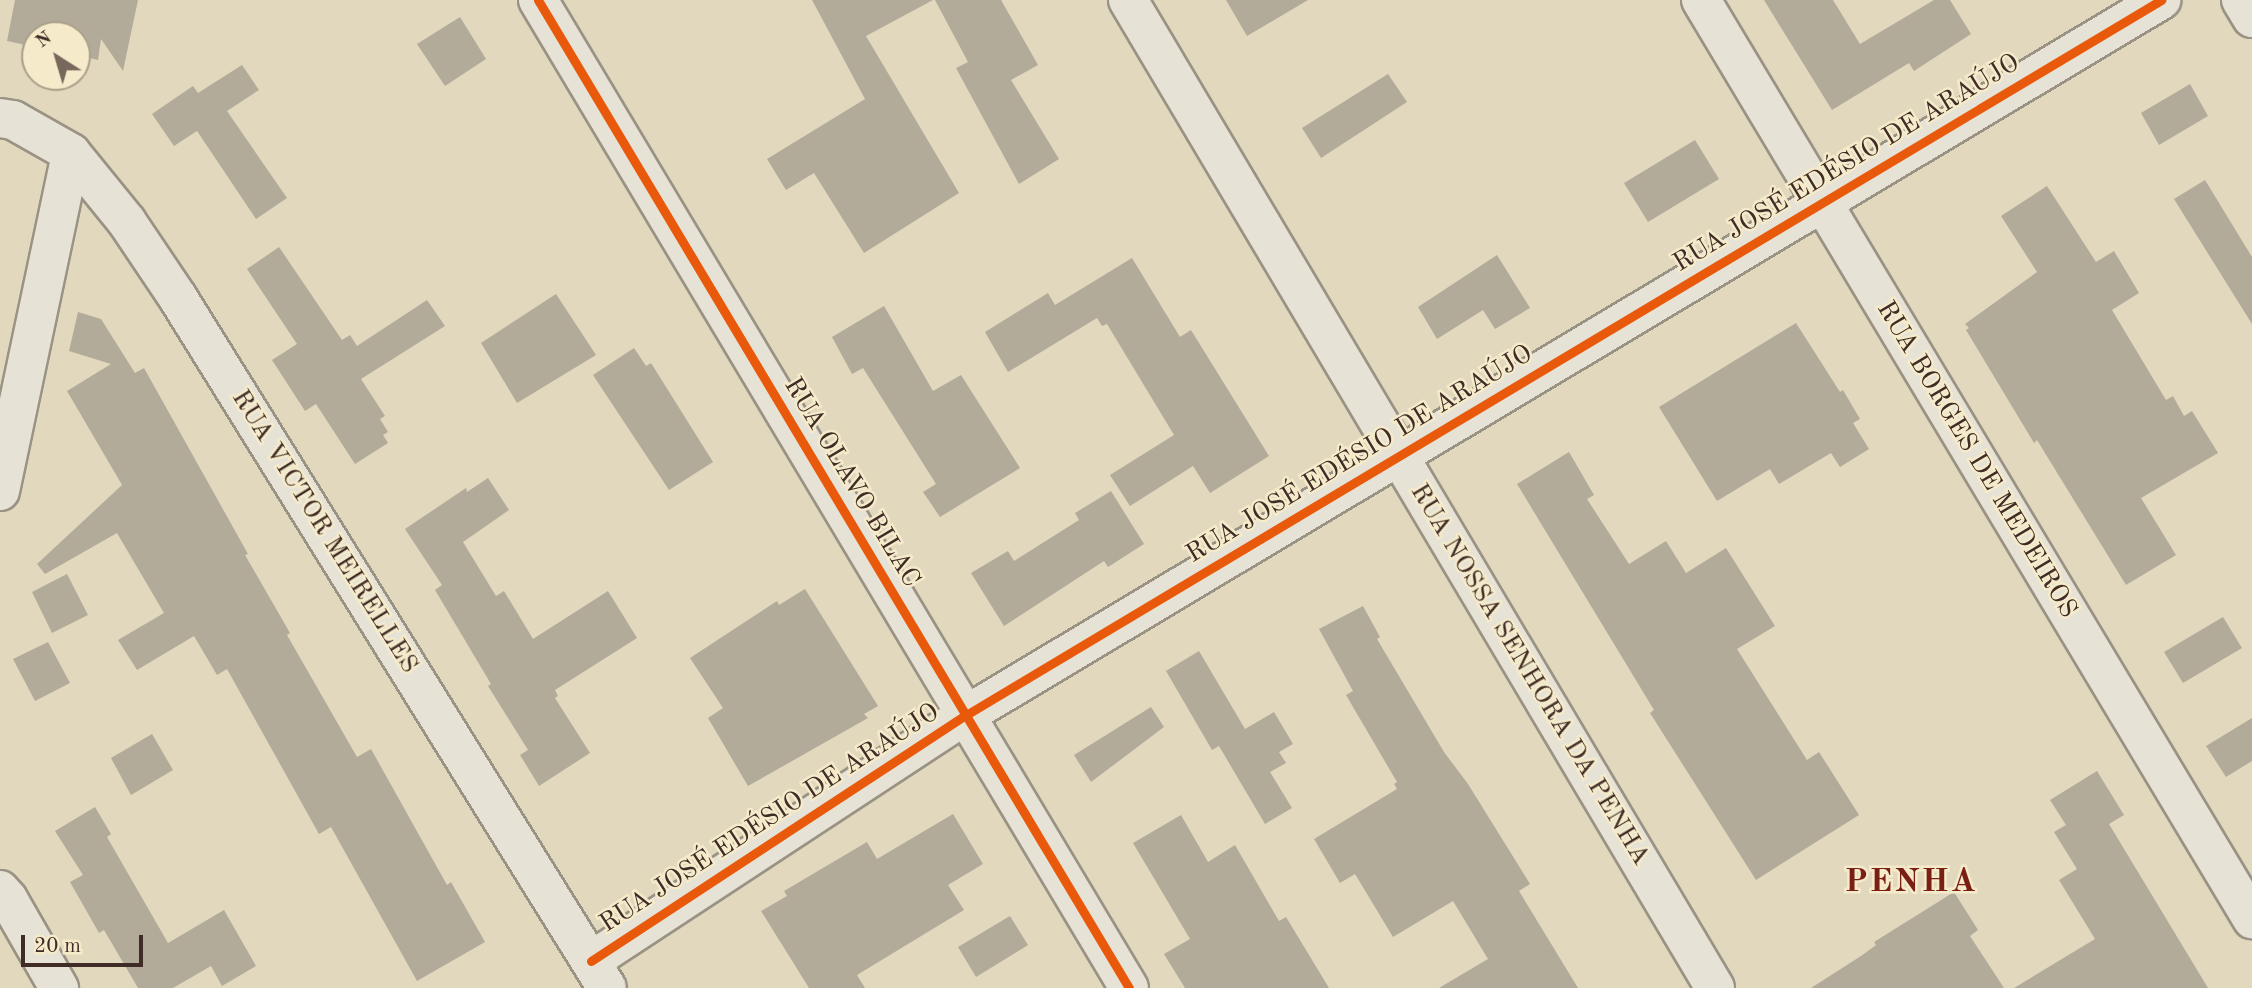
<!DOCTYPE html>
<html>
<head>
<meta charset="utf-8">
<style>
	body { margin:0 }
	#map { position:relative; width:2252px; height:988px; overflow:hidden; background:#e1d8be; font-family:"Old Standard TT",serif }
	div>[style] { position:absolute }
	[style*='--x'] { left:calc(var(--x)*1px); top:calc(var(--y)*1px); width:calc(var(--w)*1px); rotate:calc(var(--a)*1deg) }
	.building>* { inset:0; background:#b2ab9a }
	.roads { filter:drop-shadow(2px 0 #9a9283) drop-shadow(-2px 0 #9a9283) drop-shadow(0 2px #9a9283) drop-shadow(0 -2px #9a9283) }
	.minor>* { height:38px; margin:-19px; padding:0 19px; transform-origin:19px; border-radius:19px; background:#e6e2d5 }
	.cycleway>* { height:9px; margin:-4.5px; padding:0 4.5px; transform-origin:4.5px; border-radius:4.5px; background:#e8590c }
	span { translate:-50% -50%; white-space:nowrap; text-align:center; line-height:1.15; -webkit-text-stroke:5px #f5ebcb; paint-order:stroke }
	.street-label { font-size:26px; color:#3f2c26 }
	.district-label { font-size:33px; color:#7a1f14; font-weight:700; letter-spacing:2px }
	.north { position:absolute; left:21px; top:21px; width:70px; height:70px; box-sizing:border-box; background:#f5ebcb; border:2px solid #ac9f89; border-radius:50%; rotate:323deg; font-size:19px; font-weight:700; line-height:28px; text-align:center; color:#3f2c26 }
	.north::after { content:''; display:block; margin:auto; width:24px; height:32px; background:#78685b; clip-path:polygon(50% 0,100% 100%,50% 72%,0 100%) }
	.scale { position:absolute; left:21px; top:935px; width:122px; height:32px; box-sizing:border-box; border:4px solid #3f2c26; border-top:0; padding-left:9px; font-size:21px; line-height:24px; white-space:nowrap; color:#3f2c26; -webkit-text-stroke:5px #f5ebcb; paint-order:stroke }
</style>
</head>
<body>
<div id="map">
	<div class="building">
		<div style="clip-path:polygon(15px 0,138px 0,123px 71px,101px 39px,98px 60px,77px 55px,77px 35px,35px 35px,35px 47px,7px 41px)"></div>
		<div style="clip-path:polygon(812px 0,933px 0,866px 36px,959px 193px,864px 253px,814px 173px,786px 190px,767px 159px,865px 99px)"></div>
		<div style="clip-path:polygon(935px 0,1001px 0,1038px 65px,1011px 80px,1059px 159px,1019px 184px,956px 68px,968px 62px)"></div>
		<div style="clip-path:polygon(1226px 0,1308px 0,1247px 36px)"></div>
		<div style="clip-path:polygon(1764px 0,1833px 0,1860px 44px,1934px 0,1950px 0,1971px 34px,1914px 71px,1909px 63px,1832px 110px)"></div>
		<div style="clip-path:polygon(460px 17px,486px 59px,445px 86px,417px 44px)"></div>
		<div style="clip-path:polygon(242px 65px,259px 90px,227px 111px,287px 198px,256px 219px,197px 131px,174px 146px,152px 114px,193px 86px,198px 93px)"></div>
		<div style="clip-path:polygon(1388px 74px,1407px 102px,1321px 158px,1302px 128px)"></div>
		<div style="clip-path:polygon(2190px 84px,2208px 116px,2159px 145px,2141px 113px)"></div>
		<div style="clip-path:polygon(1695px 140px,1719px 179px,1648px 222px,1624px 183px)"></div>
		<div style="clip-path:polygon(2205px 180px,2252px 257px,2252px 324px,2174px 199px)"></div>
		<div style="clip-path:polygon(2047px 186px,2096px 262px,2114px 251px,2139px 293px,2112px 310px,2166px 400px,2173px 396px,2184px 416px,2192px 411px,2218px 453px,2141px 498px,2176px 555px,2126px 585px,2037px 440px,2034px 443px,1966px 330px,1969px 328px,1965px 324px,2037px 272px,2001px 216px)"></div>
		<div style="clip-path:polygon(279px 247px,342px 340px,350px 335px,357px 346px,427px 300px,445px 326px,361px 379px,385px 416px,380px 419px,388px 432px,383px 435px,388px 443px,355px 464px,316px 404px,305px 411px,272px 360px,297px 344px,247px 269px)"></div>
		<div style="clip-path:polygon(1497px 255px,1530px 308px,1495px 329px,1483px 310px,1437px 339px,1418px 307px)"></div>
		<div style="clip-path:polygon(1132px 258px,1180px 337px,1191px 330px,1269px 456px,1210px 493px,1193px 466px,1130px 506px,1110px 475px,1174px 435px,1107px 324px,1102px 326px,1097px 318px,1008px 372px,985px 332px,1048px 293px,1055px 305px)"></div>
		<div style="clip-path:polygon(556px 294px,596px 355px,517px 403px,481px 343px)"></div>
		<div style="clip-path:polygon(884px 306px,933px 391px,961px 375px,1020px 468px,940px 517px,923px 492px,936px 484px,863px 368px,852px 374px,832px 337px)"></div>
		<div style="clip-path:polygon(78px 312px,101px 319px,135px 373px,144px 368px,248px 554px,245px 555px,290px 633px,287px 635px,357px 757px,371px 749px,447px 885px,451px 882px,485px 942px,417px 981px,331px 827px,319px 834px,227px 669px,217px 675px,194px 636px,137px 670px,118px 640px,164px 613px,117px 533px,45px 574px,37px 564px,122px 485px,67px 391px,111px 364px,69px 351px)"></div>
		<div style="clip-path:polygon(1796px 323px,1840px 392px,1843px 390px,1860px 419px,1853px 423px,1869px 449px,1840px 467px,1831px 453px,1779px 484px,1770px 469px,1717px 501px,1659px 407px)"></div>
		<div style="clip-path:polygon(634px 348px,646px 366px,651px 363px,713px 462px,669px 490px,593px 375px)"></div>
		<div style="clip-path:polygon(1569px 452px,1594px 495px,1587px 499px,1629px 564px,1666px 541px,1686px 573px,1726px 548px,1775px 626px,1737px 649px,1807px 760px,1819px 752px,1859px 815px,1756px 880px,1650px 713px,1654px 710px,1517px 484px)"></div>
		<div style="clip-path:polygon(488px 478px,509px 510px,463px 542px,496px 596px,504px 591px,533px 639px,608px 591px,637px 638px,555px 690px,558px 696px,555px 698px,590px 753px,539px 786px,520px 755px,528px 750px,488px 686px,491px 684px,435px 590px,442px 585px,405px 529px,466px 488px,467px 492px)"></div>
		<div style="clip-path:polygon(1111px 491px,1144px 544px,1108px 567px,1104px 561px,1004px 626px,971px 573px,1008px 551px,1014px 561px,1079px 520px,1075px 513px)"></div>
		<div style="clip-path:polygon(67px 574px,88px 615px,52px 633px,32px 592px)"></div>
		<div style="clip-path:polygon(805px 589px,878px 706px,864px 714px,868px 718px,748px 786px,708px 718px,723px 708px,690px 658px,777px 601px,779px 605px)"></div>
		<div style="clip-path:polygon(1363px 606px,1380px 637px,1377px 639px,1444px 752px,1468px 784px,1530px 884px,1519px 891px,1578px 988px,1439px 988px,1488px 959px,1453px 901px,1393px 937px,1355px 874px,1340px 883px,1314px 839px,1397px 789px,1394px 784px,1397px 782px,1346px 695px,1353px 691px,1319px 629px)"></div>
		<div style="clip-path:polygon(2223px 617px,2242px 648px,2183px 683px,2164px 652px)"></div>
		<div style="clip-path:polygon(48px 642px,70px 683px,35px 701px,13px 659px)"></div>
		<div style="clip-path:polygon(1199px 651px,1245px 729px,1274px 712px,1293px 744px,1279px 752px,1286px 763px,1270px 772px,1292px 808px,1265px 824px,1219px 746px,1212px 750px,1166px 671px)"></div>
		<div style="clip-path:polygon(1151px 707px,1164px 727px,1091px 782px,1074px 755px)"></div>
		<div style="clip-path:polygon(2252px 718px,2252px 761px,2226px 777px,2206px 746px)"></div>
		<div style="clip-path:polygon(152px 734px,173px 770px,131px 795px,111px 758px)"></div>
		<div style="clip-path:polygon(2097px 771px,2124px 815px,2109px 824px,2208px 988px,2014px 988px,2095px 939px,2059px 880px,2077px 869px,2054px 832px,2066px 825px,2050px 800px)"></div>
		<div style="clip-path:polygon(95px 807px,111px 834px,107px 837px,168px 943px,224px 910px,256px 966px,222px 986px,211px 966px,173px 988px,138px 988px,104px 930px,99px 933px,70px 882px,83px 875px,55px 831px)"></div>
		<div style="clip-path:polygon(953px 814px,983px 864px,948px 885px,964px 910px,857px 975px,865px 988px,809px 988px,761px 911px,787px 896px,784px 891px,867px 842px,877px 859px)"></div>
		<div style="clip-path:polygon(1181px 815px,1208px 862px,1235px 845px,1279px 921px,1286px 917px,1329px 988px,1185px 988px,1164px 954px,1190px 939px,1133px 843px)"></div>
		<div style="clip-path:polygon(1954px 892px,1978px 930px,1970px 936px,2004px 988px,1811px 988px,1861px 956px,1876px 945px,1874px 942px)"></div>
		<div style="clip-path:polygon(1010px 916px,1028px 945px,976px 977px,958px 947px)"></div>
	</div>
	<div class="roads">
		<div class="minor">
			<div style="--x:538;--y:0;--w:1151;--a:59.11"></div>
			<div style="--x:1128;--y:0;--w:1149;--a:59.28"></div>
			<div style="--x:1701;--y:0;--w:1072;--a:59.05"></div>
			<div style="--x:2241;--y:0;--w:21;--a:59"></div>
			<div style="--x:0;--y:118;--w:13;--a:9"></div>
			<div style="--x:13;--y:120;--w:67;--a:29.6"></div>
			<div style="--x:71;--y:153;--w:89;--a:50.9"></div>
			<div style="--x:127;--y:222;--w:92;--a:56.1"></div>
			<div style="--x:178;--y:298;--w:812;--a:58.13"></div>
			<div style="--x:0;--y:491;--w:345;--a:-78.1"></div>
			<div style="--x:0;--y:890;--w:12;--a:48"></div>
			<div style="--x:8;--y:899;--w:103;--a:60.2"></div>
			<div style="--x:591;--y:961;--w:448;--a:-33.3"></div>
			<div style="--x:966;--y:715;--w:1393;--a:-30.89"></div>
		</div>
	</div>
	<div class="cycleway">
		<div style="--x:538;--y:0;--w:1151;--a:59.11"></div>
		<div style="--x:591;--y:961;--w:448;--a:-33.3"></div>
		<div style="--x:966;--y:715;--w:1393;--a:-30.89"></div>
	</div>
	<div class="street-label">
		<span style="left:1847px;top:164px;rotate:-31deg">RUA JOSÉ EDÉSIO DE ARAÚJO</span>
		<span style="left:1360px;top:455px;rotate:-31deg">RUA JOSÉ EDÉSIO DE ARAÚJO</span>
		<span style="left:1976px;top:460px;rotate:59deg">RUA BORGES DE MEDEIROS</span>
		<span style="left:851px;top:483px;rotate:59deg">RUA OLAVO BILAC</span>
		<span style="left:324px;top:532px;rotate:58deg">RUA VICTOR MEIRELLES</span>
		<span style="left:1529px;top:675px;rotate:59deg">RUA NOSSA SENHORA DA PENHA</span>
		<span style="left:770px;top:819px;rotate:-33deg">RUA JOSÉ EDÉSIO DE ARAÚJO</span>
	</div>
	<div class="district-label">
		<span style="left:1911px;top:883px">PENHA</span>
	</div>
	<div class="north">N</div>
	<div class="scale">20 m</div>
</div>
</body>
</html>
